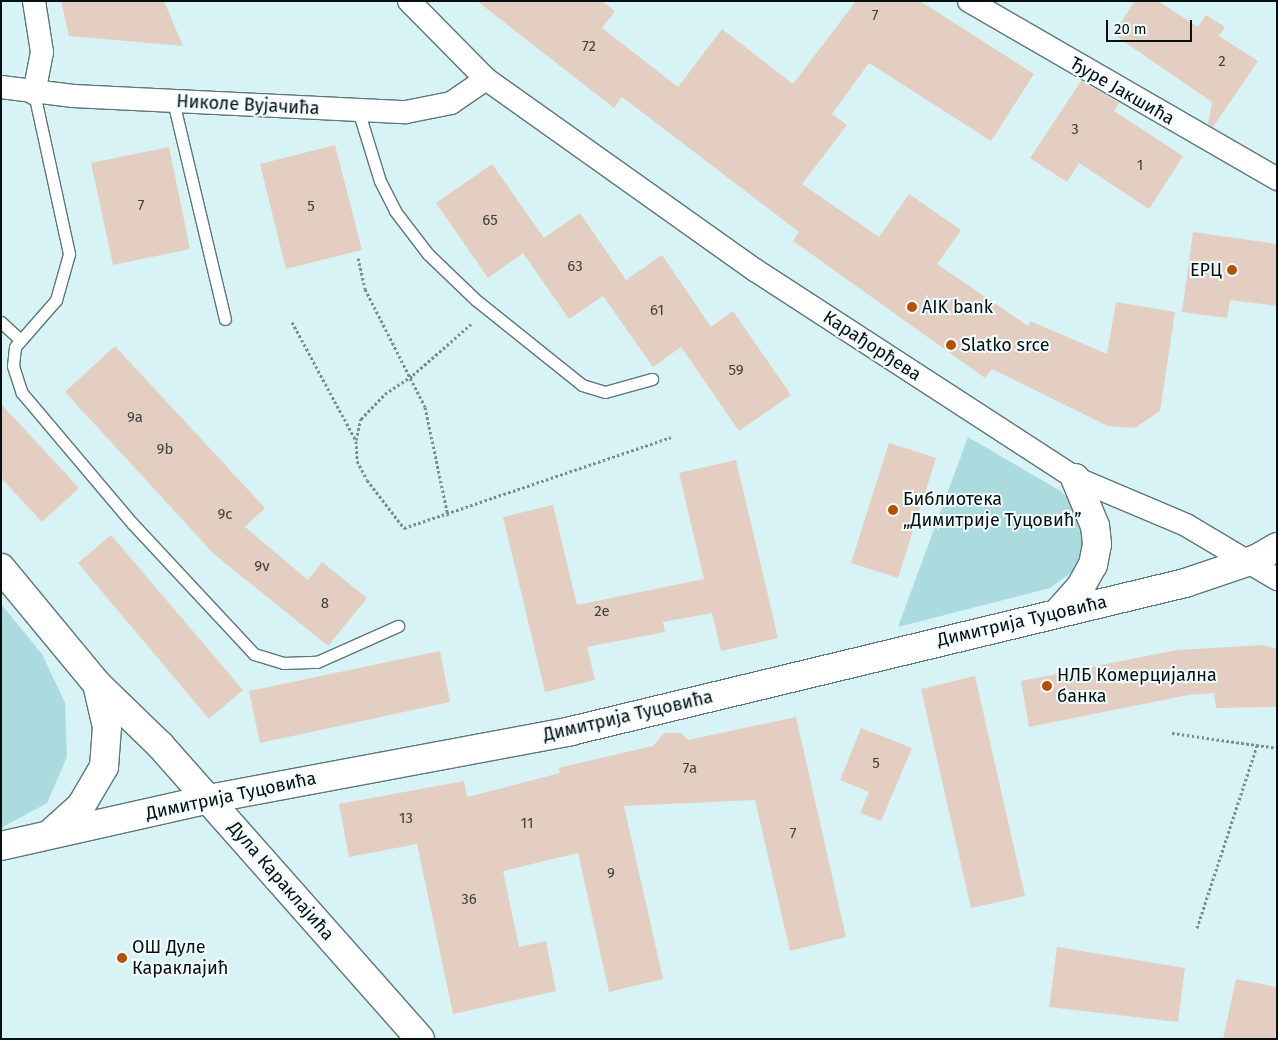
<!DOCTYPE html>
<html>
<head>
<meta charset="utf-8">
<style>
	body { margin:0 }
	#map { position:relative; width:1278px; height:1040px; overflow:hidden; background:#d7f3f5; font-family:"Fira Sans",sans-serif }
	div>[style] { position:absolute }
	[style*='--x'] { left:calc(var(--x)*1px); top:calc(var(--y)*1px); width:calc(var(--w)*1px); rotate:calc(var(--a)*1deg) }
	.green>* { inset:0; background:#abdbde }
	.building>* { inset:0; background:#e4cec2 }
	.path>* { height:3px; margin-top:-1.5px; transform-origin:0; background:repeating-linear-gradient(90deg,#798d8e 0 2.5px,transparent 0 5px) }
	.roads { filter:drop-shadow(1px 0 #5e7779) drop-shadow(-1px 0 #5e7779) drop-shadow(0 1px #5e7779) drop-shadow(0 -1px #5e7779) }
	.lane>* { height:11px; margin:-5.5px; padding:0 5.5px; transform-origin:5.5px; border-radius:5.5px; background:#fff }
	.street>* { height:22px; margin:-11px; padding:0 11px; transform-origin:11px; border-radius:11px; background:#fff }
	.secondary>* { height:28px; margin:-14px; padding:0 14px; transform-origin:14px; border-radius:14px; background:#fff }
	.dots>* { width:14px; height:14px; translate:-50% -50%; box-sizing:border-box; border:2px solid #f2fdfe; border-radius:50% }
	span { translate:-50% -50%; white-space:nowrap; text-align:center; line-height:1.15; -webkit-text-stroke:4px #f2fdfe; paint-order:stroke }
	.number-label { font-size:15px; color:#3e403d }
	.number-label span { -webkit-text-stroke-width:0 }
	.street-label { font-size:18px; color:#071011 }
	.poi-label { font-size:18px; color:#071011 }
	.right { translate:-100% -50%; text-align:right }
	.left { translate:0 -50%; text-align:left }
	.frame { position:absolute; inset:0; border:2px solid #071011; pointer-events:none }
	.scale { position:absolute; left:1106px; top:20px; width:86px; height:22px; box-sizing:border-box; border:2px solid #071011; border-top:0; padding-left:6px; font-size:15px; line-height:18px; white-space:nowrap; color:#071011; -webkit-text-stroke:4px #f2fdfe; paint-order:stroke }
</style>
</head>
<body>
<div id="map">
	<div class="green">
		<div style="clip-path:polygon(968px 437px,1062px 492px,1078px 510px,1083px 553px,1072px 572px,1050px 588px,898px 627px)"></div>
		<div style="clip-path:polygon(1px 604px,42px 654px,65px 703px,67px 757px,47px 803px,1px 828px)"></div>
	</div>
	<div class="building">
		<div style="clip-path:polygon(61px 1px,164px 1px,183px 46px,69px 36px)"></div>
		<div style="clip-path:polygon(477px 1px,601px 1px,615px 11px,602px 28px,678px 87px,722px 29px,793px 84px,856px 1px,920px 1px,1034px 74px,991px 141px,869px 63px,832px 114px,847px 125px,802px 184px,879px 237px,909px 194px,961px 230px,937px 264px,1028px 326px,1030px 321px,1107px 354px,1116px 302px,1175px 312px,1160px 411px,1135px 428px,1108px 426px,992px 369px,985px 378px,793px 241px,799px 232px,622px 97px,614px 108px)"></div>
		<div style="clip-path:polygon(1135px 1px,1158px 1px,1198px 27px,1206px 15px,1225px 27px,1219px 36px,1258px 61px,1213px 127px,1208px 124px,1212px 102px,1113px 34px)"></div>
		<div style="clip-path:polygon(1081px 81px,1119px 103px,1114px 111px,1183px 156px,1149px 209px,1079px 163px,1067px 182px,1030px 158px)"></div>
		<div style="clip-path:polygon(335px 145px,362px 250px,286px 269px,260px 164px)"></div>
		<div style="clip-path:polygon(169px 147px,190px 249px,113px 265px,91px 163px)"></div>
		<div style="clip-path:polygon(492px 164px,544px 238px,580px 213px,626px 280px,662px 255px,711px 327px,733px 311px,791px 395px,739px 431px,681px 347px,653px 367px,603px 296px,569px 319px,523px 253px,488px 278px,436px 203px)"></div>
		<div style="clip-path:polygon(1193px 232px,1277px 244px,1277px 306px,1230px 300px,1227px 318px,1182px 312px)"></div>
		<div style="clip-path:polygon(115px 346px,265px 508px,245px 527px,308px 580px,322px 562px,367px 598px,328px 646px,214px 554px,65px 392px)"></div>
		<div style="clip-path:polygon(1px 404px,79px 488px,42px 522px,1px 478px)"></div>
		<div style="clip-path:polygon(889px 443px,936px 458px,898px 578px,851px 563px)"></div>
		<div style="clip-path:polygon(736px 460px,778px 638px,721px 651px,712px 613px,663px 622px,665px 632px,587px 647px,595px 680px,545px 692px,503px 517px,553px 505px,577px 605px,704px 579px,679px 473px)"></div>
		<div style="clip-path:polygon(111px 535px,243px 690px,209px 719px,78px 563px)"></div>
		<div style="clip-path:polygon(1263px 645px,1277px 649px,1277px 707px,1216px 708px,1214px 693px,1188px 695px,1029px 727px,1021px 681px,1177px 650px)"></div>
		<div style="clip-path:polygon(440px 651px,450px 702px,260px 743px,249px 691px)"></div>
		<div style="clip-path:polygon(975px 676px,1025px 896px,971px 908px,921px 689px)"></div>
		<div style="clip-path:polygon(796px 717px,846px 937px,790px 951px,755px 800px,624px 806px,663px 979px,609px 992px,578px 853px,503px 871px,519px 947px,546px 941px,556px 991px,453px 1014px,417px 844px,349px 857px,339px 804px,464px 781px,467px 797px,560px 773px,558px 768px,653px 746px,664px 733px,681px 733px,688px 740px)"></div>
		<div style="clip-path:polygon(861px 728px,912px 748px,881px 821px,860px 813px,869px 792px,840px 780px)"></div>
		<div style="clip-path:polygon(1057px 947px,1185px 968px,1178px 1022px,1049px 1007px)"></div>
		<div style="clip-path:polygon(1236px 979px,1277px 987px,1277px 1039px,1223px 1039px)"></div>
	</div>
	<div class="path">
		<div style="--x:358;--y:258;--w:32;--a:77"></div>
		<div style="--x:365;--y:289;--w:132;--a:63"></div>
		<div style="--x:425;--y:407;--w:111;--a:78.1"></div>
		<div style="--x:292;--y:322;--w:135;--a:61.7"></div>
		<div style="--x:356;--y:441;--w:20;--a:87"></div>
		<div style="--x:357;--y:461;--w:21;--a:62"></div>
		<div style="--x:367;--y:480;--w:61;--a:52.4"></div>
		<div style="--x:404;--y:528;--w:282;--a:-18.8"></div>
		<div style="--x:356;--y:440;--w:22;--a:-77"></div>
		<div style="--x:361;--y:419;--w:35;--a:-46"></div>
		<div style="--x:385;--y:394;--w:34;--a:-34"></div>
		<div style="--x:413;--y:375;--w:79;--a:-41.4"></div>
		<div style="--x:1172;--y:733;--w:106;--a:8.1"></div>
		<div style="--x:1197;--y:928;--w:193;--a:-71.8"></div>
	</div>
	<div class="roads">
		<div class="lane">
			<div style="--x:34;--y:93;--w:165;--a:77.7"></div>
			<div style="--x:69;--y:254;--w:48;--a:105.8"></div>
			<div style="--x:56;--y:300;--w:62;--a:131.1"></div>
			<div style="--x:15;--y:347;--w:19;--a:96"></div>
			<div style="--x:13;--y:366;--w:28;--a:72"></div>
			<div style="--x:22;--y:393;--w:170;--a:49.8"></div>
			<div style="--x:132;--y:523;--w:179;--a:47"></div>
			<div style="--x:254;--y:654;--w:30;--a:17"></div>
			<div style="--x:283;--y:663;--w:34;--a:-2"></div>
			<div style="--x:317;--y:662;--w:89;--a:-24"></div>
			<div style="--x:173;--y:101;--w:224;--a:76.6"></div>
			<div style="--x:358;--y:110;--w:74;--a:72.8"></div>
			<div style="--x:380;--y:181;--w:34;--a:63"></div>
			<div style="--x:395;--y:211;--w:54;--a:52.5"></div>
			<div style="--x:428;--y:254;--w:66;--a:43.8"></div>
			<div style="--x:476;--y:300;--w:136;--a:38.7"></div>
			<div style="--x:582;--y:385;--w:24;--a:17"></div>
			<div style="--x:605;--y:392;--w:49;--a:-15.5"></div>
			<div style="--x:1;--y:322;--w:26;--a:43"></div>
		</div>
		<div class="street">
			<div style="--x:34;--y:1;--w:52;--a:81.1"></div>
			<div style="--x:42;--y:52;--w:42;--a:101"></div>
			<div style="--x:409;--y:1;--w:110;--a:45.4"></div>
			<div style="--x:486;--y:79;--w:330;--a:35.4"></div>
			<div style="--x:755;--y:270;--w:382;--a:33"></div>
			<div style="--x:1075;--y:478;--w:121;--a:22.9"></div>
			<div style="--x:1186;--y:525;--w:106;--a:30.7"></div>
			<div style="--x:969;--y:1;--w:356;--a:30"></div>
			<div style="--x:1;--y:87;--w:73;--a:7.1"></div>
			<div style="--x:73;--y:96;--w:333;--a:2.8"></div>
			<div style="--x:406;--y:112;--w:46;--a:-11.3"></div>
			<div style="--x:451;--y:103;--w:42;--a:-34.4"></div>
		</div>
		<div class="secondary">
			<div style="--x:1;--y:568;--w:151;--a:50.4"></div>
			<div style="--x:97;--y:684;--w:88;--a:44.1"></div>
			<div style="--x:160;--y:745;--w:392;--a:48.5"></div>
			<div style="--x:1059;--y:611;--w:31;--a:-48"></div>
			<div style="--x:1080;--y:588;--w:26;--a:-61"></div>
			<div style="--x:1093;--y:565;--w:21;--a:-79"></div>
			<div style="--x:1097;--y:544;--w:18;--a:-96"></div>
			<div style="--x:1095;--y:526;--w:52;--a:-112.6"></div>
			<div style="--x:50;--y:834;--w:42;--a:-42.1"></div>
			<div style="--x:81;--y:806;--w:45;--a:-59.5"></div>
			<div style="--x:104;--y:767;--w:40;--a:-85.7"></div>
			<div style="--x:107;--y:727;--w:44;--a:-103.1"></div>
			<div style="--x:1;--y:846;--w:213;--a:-12.7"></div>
			<div style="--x:209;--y:799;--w:368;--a:-10.6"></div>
			<div style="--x:571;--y:731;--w:632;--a:-13.55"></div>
			<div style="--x:1185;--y:583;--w:75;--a:-18.7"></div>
			<div style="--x:1256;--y:559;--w:24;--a:-30"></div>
		</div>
	</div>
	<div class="dots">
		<div style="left:1232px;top:270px;background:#b05200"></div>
		<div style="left:912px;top:307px;background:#b05200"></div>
		<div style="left:951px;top:345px;background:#b05200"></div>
		<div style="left:893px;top:510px;background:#b05200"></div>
		<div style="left:1047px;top:686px;background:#b05200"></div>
		<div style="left:122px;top:958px;background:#b05200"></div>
	</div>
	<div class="number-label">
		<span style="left:875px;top:16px">7</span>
		<span style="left:589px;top:47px">72</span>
		<span style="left:1222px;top:62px">2</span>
		<span style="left:1075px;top:130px">3</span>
		<span style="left:1140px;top:166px">1</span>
		<span style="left:141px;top:206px">7</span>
		<span style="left:311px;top:207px">5</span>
		<span style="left:490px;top:221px">65</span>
		<span style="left:575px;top:267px">63</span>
		<span style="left:657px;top:311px">61</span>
		<span style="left:736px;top:371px">59</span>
		<span style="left:135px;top:418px">9a</span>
		<span style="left:165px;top:450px">9b</span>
		<span style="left:225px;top:515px">9c</span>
		<span style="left:262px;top:567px">9v</span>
		<span style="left:325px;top:604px">8</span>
		<span style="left:602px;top:612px">2e</span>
		<span style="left:876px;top:764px">5</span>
		<span style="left:690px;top:769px">7a</span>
		<span style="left:406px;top:819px">13</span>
		<span style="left:527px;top:824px">11</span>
		<span style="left:793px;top:834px">7</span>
		<span style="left:611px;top:874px">9</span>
		<span style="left:469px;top:900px">36</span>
	</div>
	<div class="street-label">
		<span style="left:1122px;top:91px;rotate:30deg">Ђуре Јакшића</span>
		<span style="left:248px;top:105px;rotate:3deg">Николе Вујачића</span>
		<span style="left:872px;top:346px;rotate:33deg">Карађорђева</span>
		<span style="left:1022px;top:621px;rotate:-13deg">Димитрија Туцовића</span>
		<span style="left:628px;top:716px;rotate:-13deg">Димитрија Туцовића</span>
		<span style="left:231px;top:796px;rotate:-12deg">Димитрија Туцовића</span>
		<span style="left:281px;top:881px;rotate:49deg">Дула Караклајића</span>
	</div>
	<div class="poi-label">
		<span class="right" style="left:1222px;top:270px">ЕРЦ</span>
		<span class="left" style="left:922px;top:307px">AIK bank</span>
		<span class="left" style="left:961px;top:345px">Slatko srce</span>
		<span class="left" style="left:903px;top:510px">Библиотека<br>„Димитрије Туцовић”</span>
		<span class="left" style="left:1057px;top:686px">НЛБ Комерцијална<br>банка</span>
		<span class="left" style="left:132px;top:958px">ОШ Дуле<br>Караклајић</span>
	</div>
	<div class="frame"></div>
	<div class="scale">20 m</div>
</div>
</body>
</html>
